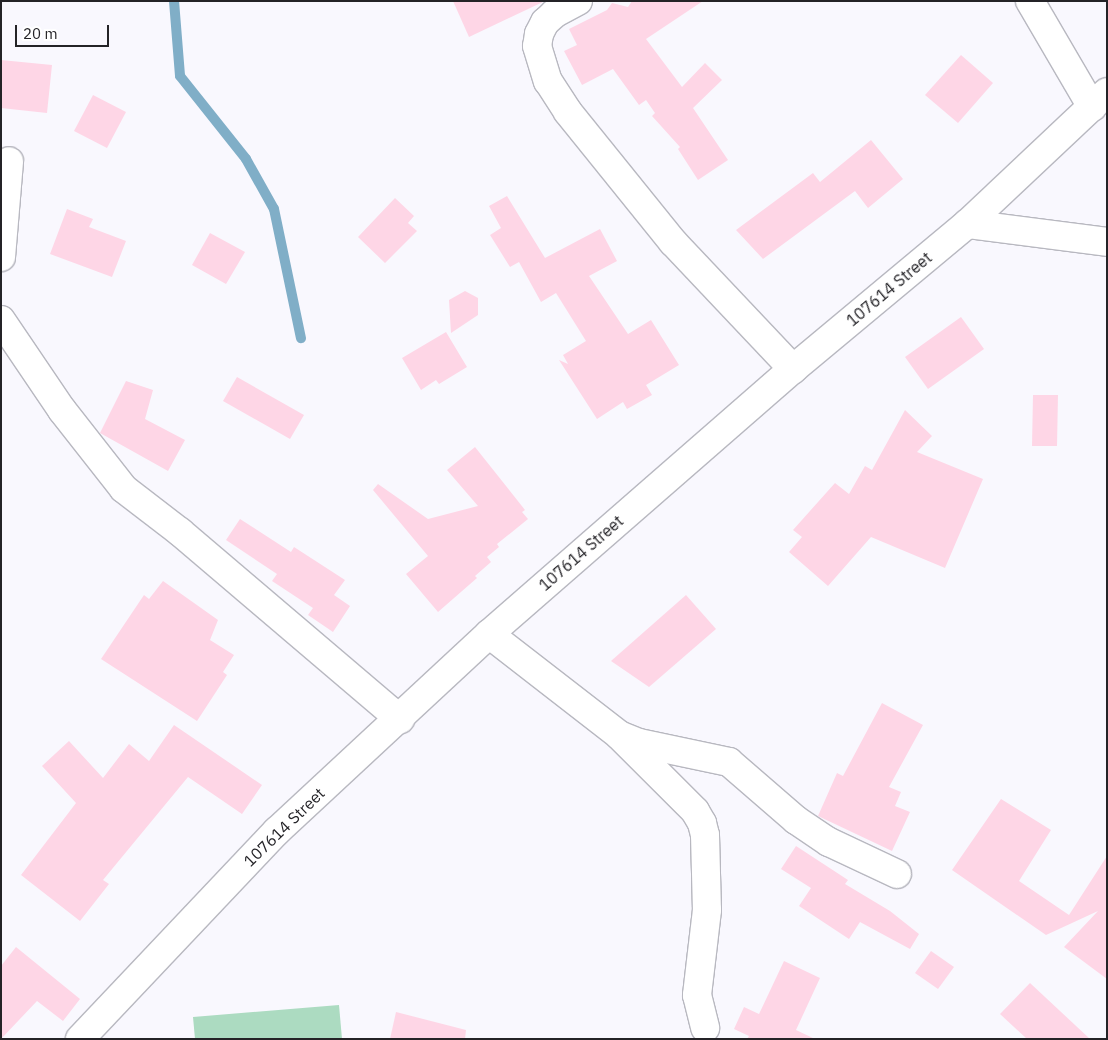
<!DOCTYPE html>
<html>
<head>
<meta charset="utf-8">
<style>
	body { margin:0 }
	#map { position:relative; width:1108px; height:1040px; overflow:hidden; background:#f9f8fe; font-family:"IBM Plex Sans",sans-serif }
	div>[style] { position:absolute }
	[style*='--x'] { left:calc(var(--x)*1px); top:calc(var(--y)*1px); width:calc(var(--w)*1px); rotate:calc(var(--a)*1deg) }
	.green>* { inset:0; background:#acdbc1 }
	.stream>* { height:10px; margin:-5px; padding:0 5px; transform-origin:5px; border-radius:5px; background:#80aec7 }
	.building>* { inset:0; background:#fed6e6 }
	.roads { filter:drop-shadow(1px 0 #b8b8c0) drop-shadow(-1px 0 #b8b8c0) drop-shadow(0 1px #b8b8c0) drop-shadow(0 -1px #b8b8c0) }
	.street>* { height:28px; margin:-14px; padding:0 14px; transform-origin:14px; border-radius:14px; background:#fff }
	.secondary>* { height:28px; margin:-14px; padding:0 14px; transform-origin:14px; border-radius:14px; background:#fff }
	span { translate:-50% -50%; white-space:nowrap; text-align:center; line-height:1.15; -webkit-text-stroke:4px #fff; paint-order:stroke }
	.street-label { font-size:16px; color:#242327 }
	.frame { position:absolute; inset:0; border:2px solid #242327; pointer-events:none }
	.scale { position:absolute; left:15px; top:25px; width:94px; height:22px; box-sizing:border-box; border:2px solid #242327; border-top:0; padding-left:6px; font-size:15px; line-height:18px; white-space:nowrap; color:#242327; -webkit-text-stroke:4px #fff; paint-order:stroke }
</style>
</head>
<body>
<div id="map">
	<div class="green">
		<div style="clip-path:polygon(339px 1005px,342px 1039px,195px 1039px,193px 1017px)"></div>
	</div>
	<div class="stream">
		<div style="--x:174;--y:1;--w:75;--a:85.4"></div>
		<div style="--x:180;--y:76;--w:106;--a:51.5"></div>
		<div style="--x:246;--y:159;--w:57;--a:60.8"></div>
		<div style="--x:274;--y:209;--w:132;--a:78.2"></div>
	</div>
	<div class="building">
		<div style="clip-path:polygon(453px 1px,545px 1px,469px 37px)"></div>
		<div style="clip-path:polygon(632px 1px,703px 1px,646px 39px,682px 87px,705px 63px,722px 80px,693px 108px,728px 160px,698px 180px,678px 149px,680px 147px,652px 116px,655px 113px,646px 100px,639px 105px,613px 69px,582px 85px,564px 51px,577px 45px,569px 29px,607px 10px,612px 3px,628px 7px)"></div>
		<div style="clip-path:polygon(961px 55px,993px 83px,958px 123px,925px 95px)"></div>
		<div style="clip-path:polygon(1px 60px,52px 65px,47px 113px,1px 108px)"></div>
		<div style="clip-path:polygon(93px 95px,126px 112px,107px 148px,74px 131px)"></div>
		<div style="clip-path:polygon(871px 140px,903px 179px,868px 208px,855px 191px,763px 259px,736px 230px,813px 173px,820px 182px)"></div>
		<div style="clip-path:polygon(507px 196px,545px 258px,600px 229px,617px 261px,589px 276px,628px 334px,651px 320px,679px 365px,646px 385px,652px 395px,627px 409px,623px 402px,597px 419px,559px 360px,568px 364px,563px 355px,586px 341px,556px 293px,541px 302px,519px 262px,510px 267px,490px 235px,501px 228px,489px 206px)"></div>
		<div style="clip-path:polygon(395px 198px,414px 216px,408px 223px,417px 231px,385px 263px,358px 237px)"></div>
		<div style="clip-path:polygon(67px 209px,93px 219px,89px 227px,126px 241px,112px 277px,50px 254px)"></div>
		<div style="clip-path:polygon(210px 233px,245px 252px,226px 284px,192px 265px)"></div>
		<div style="clip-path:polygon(465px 291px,478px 298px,478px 315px,451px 333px,449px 300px)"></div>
		<div style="clip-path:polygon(961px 317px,984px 349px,928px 389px,905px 357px)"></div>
		<div style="clip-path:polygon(446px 332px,467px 367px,439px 384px,436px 380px,421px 390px,402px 358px)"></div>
		<div style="clip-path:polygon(237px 377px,304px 415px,290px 439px,223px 401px)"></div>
		<div style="clip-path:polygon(126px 381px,153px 390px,145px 419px,185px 440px,168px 471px,100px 433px)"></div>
		<div style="clip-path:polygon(1033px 395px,1058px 395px,1057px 446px,1032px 446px)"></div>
		<div style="clip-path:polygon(905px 410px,932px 436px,917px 452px,983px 479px,945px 568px,871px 537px,828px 586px,789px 552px,802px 537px,793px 530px,835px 483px,849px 494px,865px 466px,872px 470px)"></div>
		<div style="clip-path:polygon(475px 447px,525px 510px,522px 512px,528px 519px,497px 544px,499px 547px,487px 557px,491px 562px,475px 576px,477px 578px,438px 612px,406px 574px,428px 556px,373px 490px,378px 484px,428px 519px,478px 506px,447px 470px)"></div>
		<div style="clip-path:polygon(240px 519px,291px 552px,294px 547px,345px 580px,334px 595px,350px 606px,333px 632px,308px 615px,313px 608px,272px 581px,277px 574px,226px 540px)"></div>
		<div style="clip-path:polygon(163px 581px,218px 620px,210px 640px,234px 655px,223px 672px,227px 675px,197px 721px,101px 659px,144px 595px,149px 599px)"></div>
		<div style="clip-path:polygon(686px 595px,716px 629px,649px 687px,611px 661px)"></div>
		<div style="clip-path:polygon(882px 703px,923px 725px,889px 787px,901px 792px,895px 806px,910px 812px,892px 851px,818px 816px,837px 773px,843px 776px)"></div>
		<div style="clip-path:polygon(174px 725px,262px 785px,242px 814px,188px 777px,103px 880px,109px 884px,80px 921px,21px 875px,76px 803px,42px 766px,69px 741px,103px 778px,129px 744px,149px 761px)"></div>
		<div style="clip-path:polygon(1001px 799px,1051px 830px,1019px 881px,1069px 915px,1107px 856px,1107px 979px,1064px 947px,1098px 911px,1046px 935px,952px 870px)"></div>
		<div style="clip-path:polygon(796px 846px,848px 880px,845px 884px,890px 911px,919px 934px,910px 949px,860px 922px,849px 939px,799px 906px,811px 888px,781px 869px)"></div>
		<div style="clip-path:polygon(16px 947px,80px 999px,63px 1021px,37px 1001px,1px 1039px,1px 966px)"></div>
		<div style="clip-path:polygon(931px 951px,954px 967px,938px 989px,915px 973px)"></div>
		<div style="clip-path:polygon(784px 961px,820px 978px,796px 1030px,815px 1039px,747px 1039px,749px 1036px,734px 1029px,744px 1007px,759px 1014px)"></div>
		<div style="clip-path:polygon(1030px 983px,1090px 1039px,1027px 1039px,1000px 1014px)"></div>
		<div style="clip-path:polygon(396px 1012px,466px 1030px,465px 1039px,390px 1039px)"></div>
	</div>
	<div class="roads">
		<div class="street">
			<div style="--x:578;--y:1;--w:27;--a:152"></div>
			<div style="--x:554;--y:14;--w:12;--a:138"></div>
			<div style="--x:545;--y:22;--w:13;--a:117"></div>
			<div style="--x:539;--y:34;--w:12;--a:99"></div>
			<div style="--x:537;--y:46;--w:37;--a:73"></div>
			<div style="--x:548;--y:81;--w:37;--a:57"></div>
			<div style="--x:568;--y:112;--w:167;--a:51.1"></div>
			<div style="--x:673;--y:242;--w:175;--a:46.6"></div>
			<div style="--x:1030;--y:1;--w:123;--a:59.7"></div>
			<div style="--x:967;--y:224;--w:141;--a:7.3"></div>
			<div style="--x:1;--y:257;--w:96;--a:-85.2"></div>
			<div style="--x:1;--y:320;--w:109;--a:55.9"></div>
			<div style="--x:62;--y:410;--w:100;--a:51.9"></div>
			<div style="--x:124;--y:489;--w:71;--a:37.5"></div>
			<div style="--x:180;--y:532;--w:289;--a:40.4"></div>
			<div style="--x:489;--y:634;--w:165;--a:37.8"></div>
			<div style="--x:619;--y:735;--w:22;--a:22"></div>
			<div style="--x:639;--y:743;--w:92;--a:11.9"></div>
			<div style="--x:729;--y:762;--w:89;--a:40.9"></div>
			<div style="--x:796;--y:820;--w:40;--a:34"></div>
			<div style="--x:829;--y:842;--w:75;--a:25.2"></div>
			<div style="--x:620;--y:736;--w:106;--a:45"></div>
			<div style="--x:695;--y:811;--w:14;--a:60"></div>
			<div style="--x:702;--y:823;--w:12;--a:76"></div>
			<div style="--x:705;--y:835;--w:75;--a:88.5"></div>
			<div style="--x:707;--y:910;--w:86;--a:96.7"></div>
			<div style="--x:697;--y:995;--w:34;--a:76"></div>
		</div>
		<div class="secondary">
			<div style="--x:80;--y:1039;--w:286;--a:-46.6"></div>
			<div style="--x:277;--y:831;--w:289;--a:-42.9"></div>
			<div style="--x:489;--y:634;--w:403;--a:-41.1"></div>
			<div style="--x:793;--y:369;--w:226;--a:-39.8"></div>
			<div style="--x:967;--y:224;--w:192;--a:-43.3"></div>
		</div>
	</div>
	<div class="street-label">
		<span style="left:889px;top:289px;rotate:-40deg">107614 Street</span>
		<span style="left:581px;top:553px;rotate:-41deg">107614 Street</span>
		<span style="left:284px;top:827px;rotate:-44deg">107614 Street</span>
	</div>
	<div class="frame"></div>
	<div class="scale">20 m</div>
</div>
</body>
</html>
